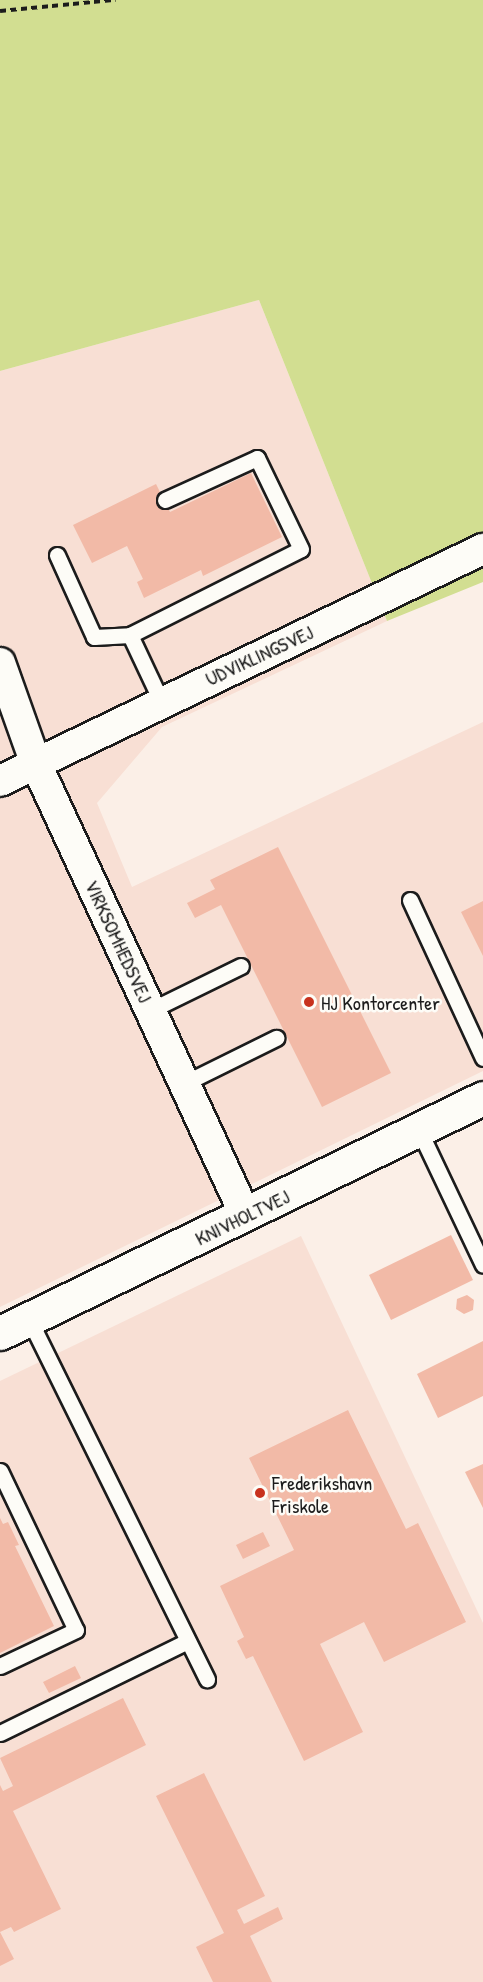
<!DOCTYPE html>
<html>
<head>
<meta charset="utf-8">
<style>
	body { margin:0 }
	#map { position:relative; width:483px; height:1982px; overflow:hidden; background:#fbefe7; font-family:"Patrick Hand",sans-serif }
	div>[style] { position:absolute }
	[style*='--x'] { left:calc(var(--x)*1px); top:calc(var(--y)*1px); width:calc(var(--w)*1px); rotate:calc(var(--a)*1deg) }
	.built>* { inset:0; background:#f8dfd4 }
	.green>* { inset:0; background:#d2de91 }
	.building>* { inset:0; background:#f2baa7 }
	.path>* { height:4px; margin-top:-2px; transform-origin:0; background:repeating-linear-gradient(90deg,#1c1c1c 0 6px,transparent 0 10.5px) }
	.roads { filter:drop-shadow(2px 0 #1c1c1c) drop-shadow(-2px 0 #1c1c1c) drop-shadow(0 2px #1c1c1c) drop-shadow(0 -2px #1c1c1c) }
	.service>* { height:15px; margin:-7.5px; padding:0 7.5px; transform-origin:7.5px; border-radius:7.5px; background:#fdfcf7 }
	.minor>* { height:30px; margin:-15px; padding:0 15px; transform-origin:15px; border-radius:15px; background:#fdfcf7 }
	.tertiary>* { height:33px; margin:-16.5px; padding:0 16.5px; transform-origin:16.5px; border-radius:16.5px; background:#fdfcf7 }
	.dots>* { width:16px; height:16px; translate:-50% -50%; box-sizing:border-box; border:3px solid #fdfcf7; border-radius:50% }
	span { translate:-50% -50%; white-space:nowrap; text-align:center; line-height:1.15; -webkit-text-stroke:5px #fdfcf7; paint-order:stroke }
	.street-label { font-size:20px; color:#1c1c1c }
	.poi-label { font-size:20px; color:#1c1c1c }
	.left { translate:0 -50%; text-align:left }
</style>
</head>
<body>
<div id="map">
	<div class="built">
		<div style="clip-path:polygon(259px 300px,387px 621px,162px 727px,97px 803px,132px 887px,483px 722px,483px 1071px,0 1307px,0 371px)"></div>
		<div style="clip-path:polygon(301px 1236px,483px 1623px,483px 1982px,0 1982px,0 1381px)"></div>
	</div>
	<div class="green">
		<div style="clip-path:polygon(0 0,483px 0,483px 582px,387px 621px,259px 300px,0 371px)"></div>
	</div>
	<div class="building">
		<div style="clip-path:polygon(251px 473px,282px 537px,203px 576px,201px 570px,144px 598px,137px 582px,143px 579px,127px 546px,92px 563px,73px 525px,156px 484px,170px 512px)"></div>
		<div style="clip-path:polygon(278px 847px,391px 1073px,322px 1107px,221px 905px,195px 918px,187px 903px,215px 889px,210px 880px)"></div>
		<div style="clip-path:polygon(483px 901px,483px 956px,461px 912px)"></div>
		<div style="clip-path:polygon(451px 1235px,473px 1280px,391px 1320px,369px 1275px)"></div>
		<div style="clip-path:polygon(467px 1295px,474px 1300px,473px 1310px,464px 1314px,456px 1309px,457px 1299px)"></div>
		<div style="clip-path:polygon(483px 1341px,483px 1396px,438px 1418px,417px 1374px)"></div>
		<div style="clip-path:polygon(348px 1410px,406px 1529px,418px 1523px,466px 1622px,384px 1662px,364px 1622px,320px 1644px,363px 1732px,304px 1761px,253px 1656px,246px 1659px,237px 1641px,244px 1637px,220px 1586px,294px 1550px,249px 1458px)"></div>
		<div style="clip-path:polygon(483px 1464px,483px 1508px,465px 1472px)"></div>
		<div style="clip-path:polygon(0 1518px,3px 1524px,8px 1522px,19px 1545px,15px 1546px,54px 1626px,0 1653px)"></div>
		<div style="clip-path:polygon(263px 1532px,270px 1546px,243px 1559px,236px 1545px)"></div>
		<div style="clip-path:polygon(75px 1666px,81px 1678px,49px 1693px,43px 1682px)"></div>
		<div style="clip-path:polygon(123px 1698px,146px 1745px,13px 1811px,61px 1909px,14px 1932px,11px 1927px,0 1932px,14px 1959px,0 1966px,0 1785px,3px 1791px,13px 1786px,0 1758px)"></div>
		<div style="clip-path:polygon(204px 1773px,265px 1896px,237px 1910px,244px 1924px,278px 1907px,283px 1919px,250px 1936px,272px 1982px,213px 1982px,196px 1947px,224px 1933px,156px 1796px)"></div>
	</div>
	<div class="path">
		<div style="--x:0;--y:11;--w:116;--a:-5.5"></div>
	</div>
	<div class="roads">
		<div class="service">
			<div style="--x:57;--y:555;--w:90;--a:65.7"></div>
			<div style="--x:94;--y:637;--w:36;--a:-3"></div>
			<div style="--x:130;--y:635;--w:191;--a:-26.7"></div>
			<div style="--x:301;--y:549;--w:101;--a:-115.8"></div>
			<div style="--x:257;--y:458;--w:101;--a:155.5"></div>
			<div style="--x:130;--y:635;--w:73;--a:64.8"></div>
			<div style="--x:410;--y:900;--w:174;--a:65.2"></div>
			<div style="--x:151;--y:1010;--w:100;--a:-26.1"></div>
			<div style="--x:185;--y:1083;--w:102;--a:-26.3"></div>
			<div style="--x:419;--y:1130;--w:149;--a:64.6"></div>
			<div style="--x:29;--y:1319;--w:402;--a:63.7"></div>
			<div style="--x:0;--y:1471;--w:176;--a:64.5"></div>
			<div style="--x:76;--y:1630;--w:84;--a:154.7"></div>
			<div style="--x:0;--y:1733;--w:209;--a:-26.1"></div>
		</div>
		<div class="minor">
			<div style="--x:0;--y:663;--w:107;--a:70.4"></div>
			<div style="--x:36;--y:764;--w:498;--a:65.1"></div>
			<div style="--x:0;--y:781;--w:536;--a:-25.66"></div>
		</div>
		<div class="tertiary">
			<div style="--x:0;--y:1333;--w:537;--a:-25.94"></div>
		</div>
	</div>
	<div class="dots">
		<div style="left:309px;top:1002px;background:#c8321e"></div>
		<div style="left:260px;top:1493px;background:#c8321e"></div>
	</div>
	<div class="street-label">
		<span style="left:259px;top:655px;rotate:-25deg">UDVIKLINGSVEJ</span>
		<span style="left:119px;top:941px;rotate:65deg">VIRKSOMHEDSVEJ</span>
		<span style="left:242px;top:1217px;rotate:-26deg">KNIVHOLTVEJ</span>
	</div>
	<div class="poi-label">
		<span class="left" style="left:321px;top:1002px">HJ Kontorcenter</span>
		<span class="left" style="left:272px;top:1494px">Frederikshavn<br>Friskole</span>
	</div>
</div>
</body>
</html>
